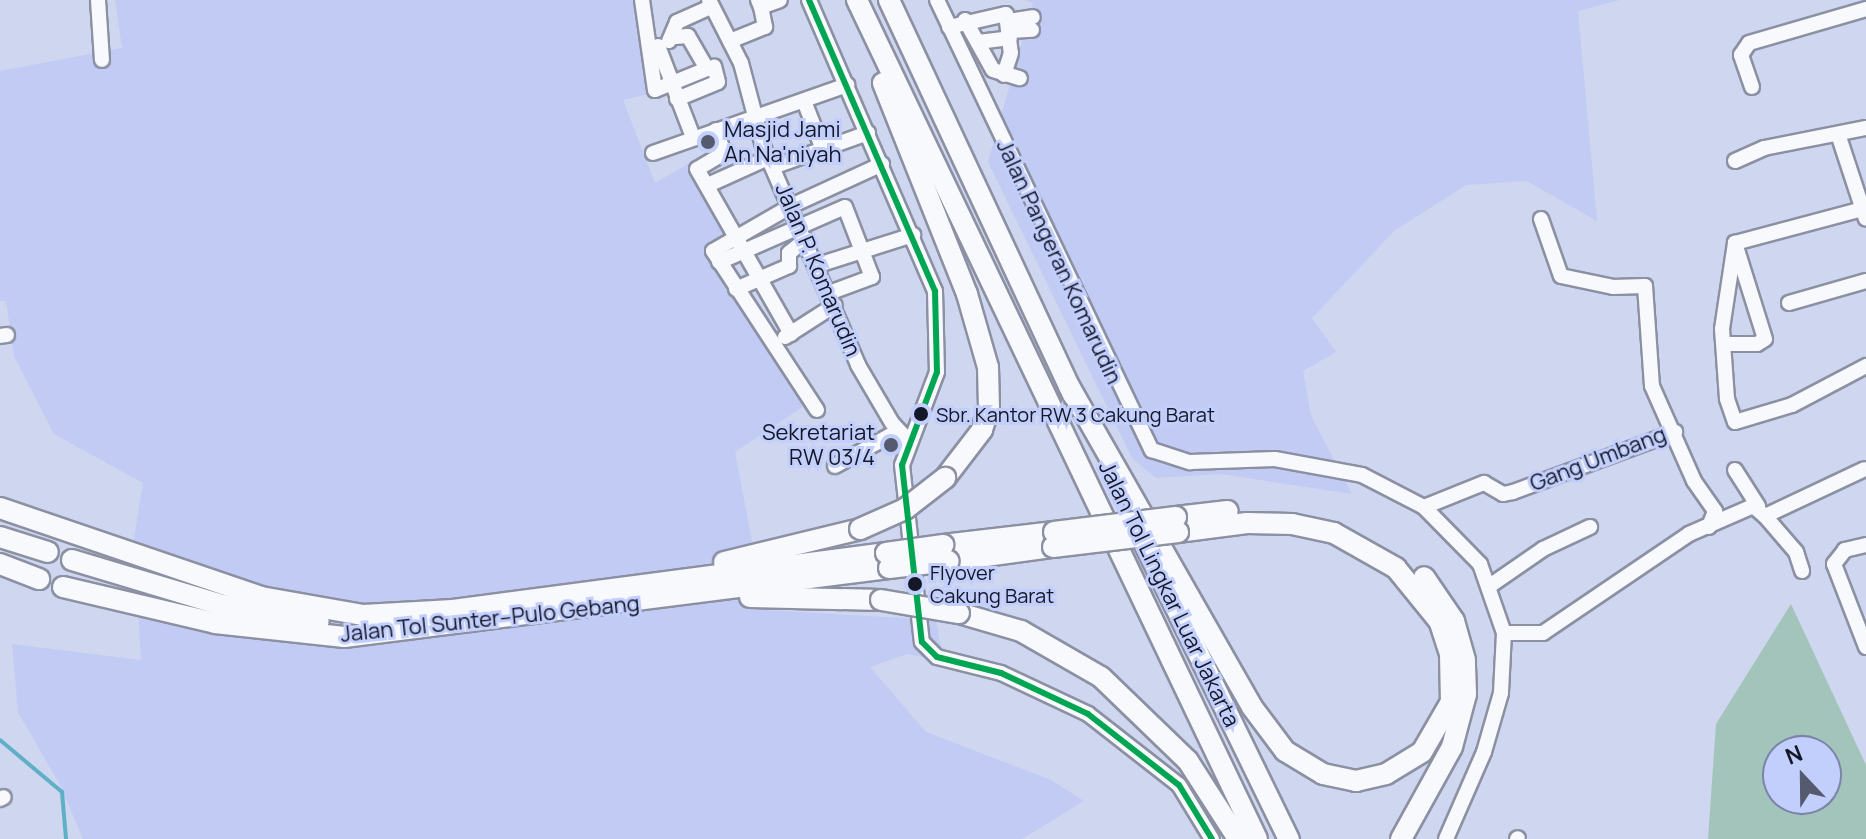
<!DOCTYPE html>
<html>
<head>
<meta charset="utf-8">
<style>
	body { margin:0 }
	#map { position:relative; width:1866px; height:839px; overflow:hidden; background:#cfd6ef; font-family:Manrope,sans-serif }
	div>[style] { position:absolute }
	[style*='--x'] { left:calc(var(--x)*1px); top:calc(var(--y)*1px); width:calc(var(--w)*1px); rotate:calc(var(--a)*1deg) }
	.built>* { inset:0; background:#c1cbf3 }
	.green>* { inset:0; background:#a3c4ba }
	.stream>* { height:4px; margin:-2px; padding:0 2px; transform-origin:2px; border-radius:2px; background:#5fb0c6 }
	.roads { filter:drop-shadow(2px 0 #8b90a2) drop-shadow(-2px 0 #8b90a2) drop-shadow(0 2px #8b90a2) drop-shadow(0 -2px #8b90a2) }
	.minor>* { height:14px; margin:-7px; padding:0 7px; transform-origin:7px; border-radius:7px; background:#f8f9fd }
	.highway>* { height:20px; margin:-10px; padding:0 10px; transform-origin:10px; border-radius:10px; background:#f8f9fd }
	.bridges { filter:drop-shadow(2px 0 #8b90a2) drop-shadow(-2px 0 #8b90a2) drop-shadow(0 2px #8b90a2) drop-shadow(0 -2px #8b90a2) }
	.highway-bridge>* { height:20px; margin:-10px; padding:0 10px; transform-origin:10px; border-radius:10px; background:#f8f9fd }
	.bus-1>* { height:6px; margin:-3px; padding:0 3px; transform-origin:3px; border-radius:3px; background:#00a651 }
	.dots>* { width:22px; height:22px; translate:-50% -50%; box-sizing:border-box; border:4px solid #c2cefc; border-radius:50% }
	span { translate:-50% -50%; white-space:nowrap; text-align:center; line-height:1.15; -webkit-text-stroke:6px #c2cefc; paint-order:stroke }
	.bus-label { font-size:20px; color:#131728 }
	.left { translate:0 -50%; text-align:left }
	.poi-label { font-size:22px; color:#131728 }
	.right { translate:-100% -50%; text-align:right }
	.street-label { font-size:22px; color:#131728 }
	.north { position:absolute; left:1762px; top:735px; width:80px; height:80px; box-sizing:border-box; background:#c2cefc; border:2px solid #7c85a7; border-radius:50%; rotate:338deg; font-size:22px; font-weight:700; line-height:32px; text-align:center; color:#131728 }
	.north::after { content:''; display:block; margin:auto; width:28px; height:36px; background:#555a6e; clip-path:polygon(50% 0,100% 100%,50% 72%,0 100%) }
</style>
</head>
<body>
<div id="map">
	<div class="built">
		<div style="clip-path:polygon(115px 0,645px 0,657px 92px,623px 100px,655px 183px,700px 157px,737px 229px,715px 242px,816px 398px,735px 452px,765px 610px,936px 620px,943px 661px,907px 654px,870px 667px,926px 732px,1051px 780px,1084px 801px,1022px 839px,83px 839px,60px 785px,18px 712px,12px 644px,141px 660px,134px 539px,143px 483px,54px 434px,14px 356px,6px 301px,0 301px,0 71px,122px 48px)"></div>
		<div style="clip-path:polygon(1025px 0,1620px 0,1578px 11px,1597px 221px,1527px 181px,1466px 185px,1394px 231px,1312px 318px,1336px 352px,1303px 371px,1311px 416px,1352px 494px,1221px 474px,1156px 478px,1132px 458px,988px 162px,1033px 3px)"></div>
	</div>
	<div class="green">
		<div style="clip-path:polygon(evenodd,1791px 604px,1866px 765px,1866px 839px,1708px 839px,1716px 724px,1791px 604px,1778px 751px,1826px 751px,1826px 799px,1778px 799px,1778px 751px)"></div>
	</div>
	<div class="stream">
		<div style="--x:0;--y:740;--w:81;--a:40"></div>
		<div style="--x:62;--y:792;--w:47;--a:85.1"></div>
	</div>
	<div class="roads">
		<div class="minor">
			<div style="--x:98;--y:0;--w:60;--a:86.2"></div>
			<div style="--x:642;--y:0;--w:91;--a:81.8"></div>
			<div style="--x:655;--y:90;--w:56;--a:-22"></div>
			<div style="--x:707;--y:69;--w:38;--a:-120"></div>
			<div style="--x:688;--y:36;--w:13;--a:176"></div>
			<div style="--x:709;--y:0;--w:71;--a:63.1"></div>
			<div style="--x:741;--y:63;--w:86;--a:75.2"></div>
			<div style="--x:763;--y:146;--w:239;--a:66.5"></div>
			<div style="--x:858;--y:365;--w:67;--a:59.6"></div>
			<div style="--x:892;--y:423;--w:26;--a:47"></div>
			<div style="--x:758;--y:0;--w:8;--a:67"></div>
			<div style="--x:761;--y:7;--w:20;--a:-20"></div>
			<div style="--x:809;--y:0;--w:317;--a:66.6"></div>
			<div style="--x:935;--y:291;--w:81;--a:88.6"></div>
			<div style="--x:937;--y:372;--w:99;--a:110.6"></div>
			<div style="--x:902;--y:465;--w:178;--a:83.6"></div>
			<div style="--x:922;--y:642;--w:21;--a:45"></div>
			<div style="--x:937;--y:657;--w:66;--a:14"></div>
			<div style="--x:1001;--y:673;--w:96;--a:25.2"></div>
			<div style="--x:1088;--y:714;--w:115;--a:38"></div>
			<div style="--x:1179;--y:785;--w:63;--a:58.6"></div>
			<div style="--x:937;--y:0;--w:499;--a:64.5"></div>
			<div style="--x:1152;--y:450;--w:40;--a:18"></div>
			<div style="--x:1190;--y:462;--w:85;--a:-2"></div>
			<div style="--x:1275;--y:459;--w:88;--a:10.4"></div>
			<div style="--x:1362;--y:475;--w:70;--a:27.3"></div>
			<div style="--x:1424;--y:507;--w:80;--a:45.5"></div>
			<div style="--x:1480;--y:564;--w:73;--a:70.8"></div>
			<div style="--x:1504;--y:633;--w:60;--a:92.9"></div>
			<div style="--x:1501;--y:693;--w:61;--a:106.1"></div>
			<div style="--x:1484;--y:752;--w:95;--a:113.6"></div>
			<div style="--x:965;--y:20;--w:57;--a:60.8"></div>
			<div style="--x:993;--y:70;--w:28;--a:17"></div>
			<div style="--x:1009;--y:21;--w:24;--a:-9"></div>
			<div style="--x:949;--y:27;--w:58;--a:-12.8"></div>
			<div style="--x:1006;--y:14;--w:39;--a:83"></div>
			<div style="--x:1011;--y:53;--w:23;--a:108"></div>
			<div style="--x:1010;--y:31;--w:22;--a:-3"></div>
			<div style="--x:669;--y:41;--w:21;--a:-67"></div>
			<div style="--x:677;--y:22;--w:37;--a:-24"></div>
			<div style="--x:730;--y:41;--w:38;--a:-22"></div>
			<div style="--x:765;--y:27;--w:20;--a:-101"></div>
			<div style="--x:978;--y:42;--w:32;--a:-7"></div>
			<div style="--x:658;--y:46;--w:97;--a:69"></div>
			<div style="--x:1752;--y:87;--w:34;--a:-109"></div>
			<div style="--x:1741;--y:55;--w:14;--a:-56"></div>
			<div style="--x:1749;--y:43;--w:122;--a:-16.2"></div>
			<div style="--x:677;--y:99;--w:44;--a:-22.5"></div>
			<div style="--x:718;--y:82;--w:16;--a:-104"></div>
			<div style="--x:804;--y:101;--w:49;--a:68.6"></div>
			<div style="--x:716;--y:130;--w:24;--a:71"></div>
			<div style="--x:724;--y:153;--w:31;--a:149"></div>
			<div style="--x:697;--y:169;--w:190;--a:60.3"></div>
			<div style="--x:1838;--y:134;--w:89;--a:71.8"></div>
			<div style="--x:653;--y:153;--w:206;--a:-19.3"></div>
			<div style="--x:1735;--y:161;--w:32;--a:-24"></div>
			<div style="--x:1764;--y:148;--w:104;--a:-11.1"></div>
			<div style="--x:773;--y:167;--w:101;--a:-19.7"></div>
			<div style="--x:708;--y:185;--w:66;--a:-24.2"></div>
			<div style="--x:1541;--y:219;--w:60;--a:70.7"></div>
			<div style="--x:1561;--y:276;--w:53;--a:11.9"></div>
			<div style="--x:1613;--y:287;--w:32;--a:-2"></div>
			<div style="--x:1645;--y:286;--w:100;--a:86"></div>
			<div style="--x:1652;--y:386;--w:104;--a:66.1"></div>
			<div style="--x:1694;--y:481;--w:37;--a:55"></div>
			<div style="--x:1715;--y:511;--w:17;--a:111"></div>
			<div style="--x:1735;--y:243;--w:87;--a:98.6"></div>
			<div style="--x:1722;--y:329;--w:70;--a:85.9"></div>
			<div style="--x:1727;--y:399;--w:24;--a:71"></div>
			<div style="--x:1735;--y:422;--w:59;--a:-16.6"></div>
			<div style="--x:1792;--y:405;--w:84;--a:-27.8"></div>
			<div style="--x:1735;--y:243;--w:132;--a:-14.9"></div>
			<div style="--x:719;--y:262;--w:137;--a:-23.6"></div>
			<div style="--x:845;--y:207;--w:75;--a:68.9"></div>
			<div style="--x:872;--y:277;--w:46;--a:159.6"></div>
			<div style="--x:818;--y:265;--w:100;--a:-17.5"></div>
			<div style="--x:736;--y:289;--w:58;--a:-23.5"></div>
			<div style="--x:789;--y:266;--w:13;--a:-90"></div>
			<div style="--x:789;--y:253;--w:22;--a:-39"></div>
			<div style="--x:1789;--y:303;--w:80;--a:-15.9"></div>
			<div style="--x:0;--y:336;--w:7;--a:-8"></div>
			<div style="--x:785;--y:337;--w:59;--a:-32.6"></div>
			<div style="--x:1724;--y:344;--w:33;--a:0"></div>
			<div style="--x:1757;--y:344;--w:9;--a:-32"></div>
			<div style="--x:1765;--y:339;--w:101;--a:-107.4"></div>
			<div style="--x:817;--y:410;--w:190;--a:-123.2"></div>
			<div style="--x:713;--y:251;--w:92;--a:-29.9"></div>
			<div style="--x:793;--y:205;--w:98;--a:-24.7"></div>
			<div style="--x:835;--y:466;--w:72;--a:-29.1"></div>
			<div style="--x:1735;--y:470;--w:43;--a:57.4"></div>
			<div style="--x:1424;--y:507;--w:65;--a:-21.8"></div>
			<div style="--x:1484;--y:483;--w:22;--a:30"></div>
			<div style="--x:1503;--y:494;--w:10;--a:-11"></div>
			<div style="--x:1513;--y:492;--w:173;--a:-20.3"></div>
			<div style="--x:1765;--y:516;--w:48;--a:49.3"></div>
			<div style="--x:1796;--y:552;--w:20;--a:72"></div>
			<div style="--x:1866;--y:545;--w:22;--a:167"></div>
			<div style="--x:1845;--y:550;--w:18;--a:128"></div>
			<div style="--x:1834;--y:564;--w:89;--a:68.9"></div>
			<div style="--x:1491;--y:585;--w:63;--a:-34.7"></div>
			<div style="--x:1543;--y:549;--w:52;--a:-25.1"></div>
			<div style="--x:1504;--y:633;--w:39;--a:0"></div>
			<div style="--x:1543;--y:633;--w:176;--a:-34.1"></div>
			<div style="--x:1689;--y:534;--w:70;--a:-23.6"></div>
			<div style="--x:1753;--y:506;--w:16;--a:40"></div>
			<div style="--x:1765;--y:516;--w:110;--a:-25.2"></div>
			<div style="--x:0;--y:799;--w:4;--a:-27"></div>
			<div style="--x:1517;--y:839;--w:1;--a:-45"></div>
		</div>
		<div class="highway">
			<div style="--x:857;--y:0;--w:929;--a:64.51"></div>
			<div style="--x:889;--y:0;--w:436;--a:65"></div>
			<div style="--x:883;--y:83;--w:227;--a:68.3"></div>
			<div style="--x:967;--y:294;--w:76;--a:74"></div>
			<div style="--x:988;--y:367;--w:41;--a:88.6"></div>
			<div style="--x:989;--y:408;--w:23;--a:108"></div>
			<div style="--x:982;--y:430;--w:61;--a:127.6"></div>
			<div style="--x:1069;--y:386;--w:369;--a:60.3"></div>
			<div style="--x:1252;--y:707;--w:55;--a:53.1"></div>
			<div style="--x:1285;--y:751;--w:44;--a:31.2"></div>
			<div style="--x:1323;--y:774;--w:34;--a:12"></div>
			<div style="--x:1356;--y:781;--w:31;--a:-13"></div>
			<div style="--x:1386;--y:774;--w:42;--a:-31.4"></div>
			<div style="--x:1422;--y:752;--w:58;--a:-59.9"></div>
			<div style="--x:1451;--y:702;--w:48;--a:-91.2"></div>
			<div style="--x:1450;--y:654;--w:35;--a:-108"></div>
			<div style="--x:1439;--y:621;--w:68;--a:-129.1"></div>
			<div style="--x:1396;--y:568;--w:71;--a:-150.6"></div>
			<div style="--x:1334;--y:533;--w:43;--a:-167.9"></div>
			<div style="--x:1292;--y:524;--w:45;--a:-178.7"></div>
			<div style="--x:1247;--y:523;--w:70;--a:172.6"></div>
			<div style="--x:0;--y:508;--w:276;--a:18.8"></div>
			<div style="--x:261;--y:597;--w:104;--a:10"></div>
			<div style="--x:363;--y:615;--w:90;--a:-3.2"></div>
			<div style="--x:453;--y:610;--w:437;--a:-7.5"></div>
			<div style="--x:1176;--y:517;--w:52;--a:-6.6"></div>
			<div style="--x:1139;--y:532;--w:342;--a:64"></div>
			<div style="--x:0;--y:537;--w:50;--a:17.4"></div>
			<div style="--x:943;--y:545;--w:112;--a:-6.7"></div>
			<div style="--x:72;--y:560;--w:157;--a:16.7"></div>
			<div style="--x:222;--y:605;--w:98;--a:9.9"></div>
			<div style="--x:949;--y:561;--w:105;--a:-7.7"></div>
			<div style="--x:724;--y:562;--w:140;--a:-13.6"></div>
			<div style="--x:0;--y:564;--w:42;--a:21"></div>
			<div style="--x:63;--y:587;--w:156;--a:13.3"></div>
			<div style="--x:215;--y:623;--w:130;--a:6.2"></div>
			<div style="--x:344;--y:637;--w:549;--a:-7.22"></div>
			<div style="--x:750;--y:597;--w:131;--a:1.3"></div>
			<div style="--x:959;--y:613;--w:65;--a:16.2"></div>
			<div style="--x:1021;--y:631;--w:92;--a:29.9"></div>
			<div style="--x:1101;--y:677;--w:121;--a:44"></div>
			<div style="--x:1188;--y:761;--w:93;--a:57.3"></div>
			<div style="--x:1401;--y:839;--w:105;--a:-61"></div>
			<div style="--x:1452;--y:747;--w:55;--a:-75.2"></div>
			<div style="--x:1466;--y:694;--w:34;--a:-92"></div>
			<div style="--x:1465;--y:660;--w:41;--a:-105.8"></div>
			<div style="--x:1454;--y:621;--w:53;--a:-124.3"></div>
		</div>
	</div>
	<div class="bridges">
		<div class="highway-bridge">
			<div style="--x:860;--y:529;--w:49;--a:-24"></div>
			<div style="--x:905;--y:509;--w:51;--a:-37.8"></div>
			<div style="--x:1054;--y:532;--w:123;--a:-7"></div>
			<div style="--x:1053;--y:547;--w:126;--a:-6.8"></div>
			<div style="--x:886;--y:553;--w:58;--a:-8"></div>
			<div style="--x:889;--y:568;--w:60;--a:-6.7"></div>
			<div style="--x:881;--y:600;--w:79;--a:9.5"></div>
		</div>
	</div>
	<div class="bus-1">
		<div style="--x:809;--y:0;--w:317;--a:66.6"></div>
		<div style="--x:935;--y:291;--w:81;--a:88.6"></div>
		<div style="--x:937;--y:372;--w:99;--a:110.6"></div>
		<div style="--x:902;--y:465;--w:178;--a:83.6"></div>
		<div style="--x:922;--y:642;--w:21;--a:45"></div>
		<div style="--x:937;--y:657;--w:66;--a:14"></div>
		<div style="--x:1001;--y:673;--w:96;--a:25.2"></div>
		<div style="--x:1088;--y:714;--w:115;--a:38"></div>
		<div style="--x:1179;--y:785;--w:63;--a:58.6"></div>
	</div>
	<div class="dots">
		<div style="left:708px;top:142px;background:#555a6e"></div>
		<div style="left:921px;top:414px;background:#131728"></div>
		<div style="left:891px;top:445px;background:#555a6e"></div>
		<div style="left:915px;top:584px;background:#131728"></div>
	</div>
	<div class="bus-label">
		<span class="left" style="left:936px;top:414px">Sbr. Kantor RW 3 Cakung Barat</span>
		<span class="left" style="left:930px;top:584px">Flyover<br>Cakung Barat</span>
	</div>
	<div class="poi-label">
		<span class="left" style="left:724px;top:142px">Masjid Jami<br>An Na'niyah</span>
		<span class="right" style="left:875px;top:445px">Sekretariat<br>RW 03/4</span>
	</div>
	<div class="street-label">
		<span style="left:1059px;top:262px;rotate:65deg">Jalan Pangeran Komarudin</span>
		<span style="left:818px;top:270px;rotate:67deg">Jalan P. Komarudin</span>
		<span style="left:1598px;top:459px;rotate:-21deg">Gang Umbang</span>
		<span style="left:1169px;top:594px;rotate:64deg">Jalan Tol Lingkar Luar Jakarta</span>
		<span style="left:490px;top:619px;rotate:-6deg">Jalan Tol Sunter–Pulo Gebang</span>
	</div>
	<div class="north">N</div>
</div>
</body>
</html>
